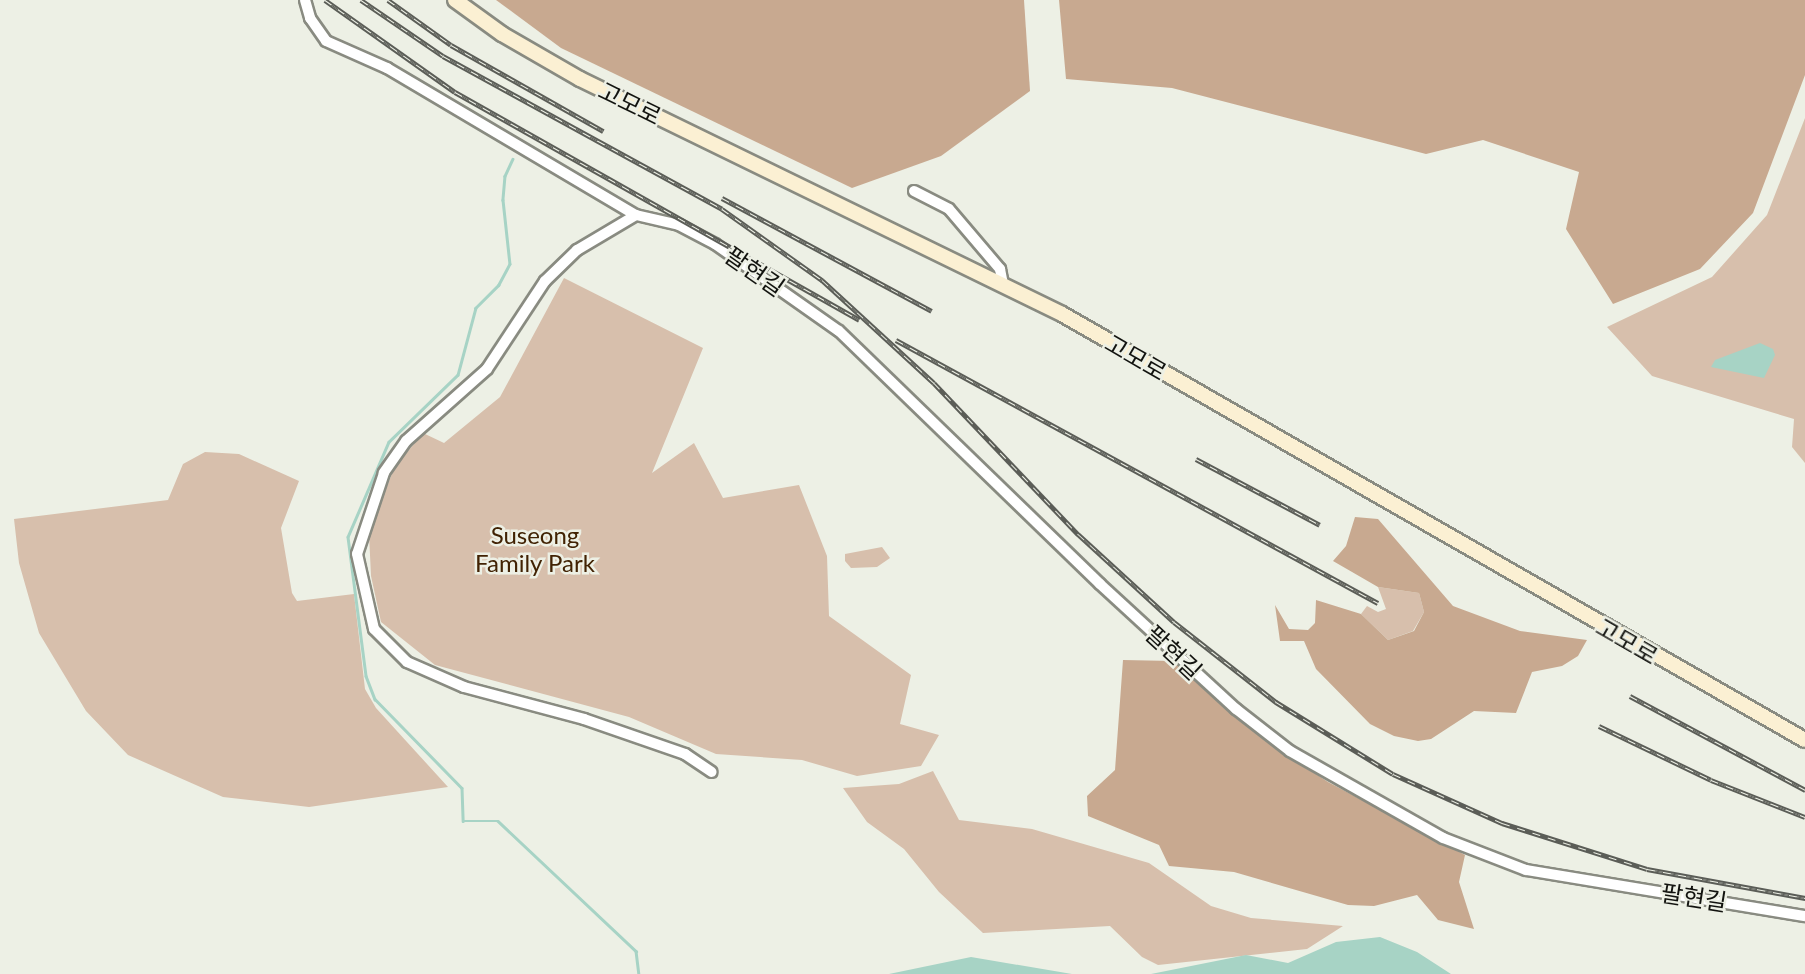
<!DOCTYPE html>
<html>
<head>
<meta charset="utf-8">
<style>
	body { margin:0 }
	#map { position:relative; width:1805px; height:974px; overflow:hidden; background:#edf0e5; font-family:Lato,"Noto Sans KR",sans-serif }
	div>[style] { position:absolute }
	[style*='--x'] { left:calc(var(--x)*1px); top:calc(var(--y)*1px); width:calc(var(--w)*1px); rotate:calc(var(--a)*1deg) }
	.green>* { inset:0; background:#d7bfac }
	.forest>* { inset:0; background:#c8a990 }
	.water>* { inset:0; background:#a7d3c5 }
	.stream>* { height:2.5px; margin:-1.25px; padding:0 1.25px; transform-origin:1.25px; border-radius:1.25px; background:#a7d3c5 }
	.roads { filter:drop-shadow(2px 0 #898b81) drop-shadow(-2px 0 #898b81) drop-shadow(0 2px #898b81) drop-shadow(0 -2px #898b81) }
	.street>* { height:10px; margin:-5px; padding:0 5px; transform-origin:5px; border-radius:5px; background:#fff }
	.secondary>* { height:14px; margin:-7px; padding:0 7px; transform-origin:7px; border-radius:7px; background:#fbf0d3 }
	.rail>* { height:5px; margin-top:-2.5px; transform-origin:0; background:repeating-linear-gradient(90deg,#edf0e5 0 8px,#5b5d57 0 16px); box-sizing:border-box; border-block:2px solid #5b5d57 }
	span { translate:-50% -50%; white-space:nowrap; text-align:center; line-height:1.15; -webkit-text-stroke:5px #edf0e5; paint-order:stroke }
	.street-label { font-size:24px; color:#12130f }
	.park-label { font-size:24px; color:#412203 }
</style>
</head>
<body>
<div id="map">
	<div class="green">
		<div style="clip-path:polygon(1805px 118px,1805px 463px,1792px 447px,1794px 419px,1652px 376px,1607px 327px,1712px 277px,1767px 215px)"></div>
		<div style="clip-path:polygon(564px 278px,703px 348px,652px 473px,694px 443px,723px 498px,799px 485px,827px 556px,829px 616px,911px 675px,900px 724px,939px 735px,921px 766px,857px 776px,802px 760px,716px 754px,629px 717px,435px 665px,381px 622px,371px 576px,369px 534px,394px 468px,423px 433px,444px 443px,500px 397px)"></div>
		<div style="clip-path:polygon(205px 452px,239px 454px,299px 481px,281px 528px,292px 593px,297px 601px,354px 594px,365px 689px,376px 708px,448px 787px,309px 807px,223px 797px,128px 755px,86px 711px,39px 633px,19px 563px,14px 519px,168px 500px,183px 464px)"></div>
		<div style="clip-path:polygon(882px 547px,890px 558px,877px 567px,851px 568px,845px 561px,845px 554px)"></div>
		<div style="clip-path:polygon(1378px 587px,1419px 593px,1424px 612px,1413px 631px,1388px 640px,1361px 614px,1367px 606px,1378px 612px,1386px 609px)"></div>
		<div style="clip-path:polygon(933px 771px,959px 820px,1032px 829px,1149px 863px,1211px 906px,1251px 918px,1343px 926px,1307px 949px,1158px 965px,1142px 957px,1110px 926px,983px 933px,939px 892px,904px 849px,867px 822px,843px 788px,899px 784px)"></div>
	</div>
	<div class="forest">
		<div style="clip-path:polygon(496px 0,1024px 0,1030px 91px,941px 156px,852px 188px,561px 48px)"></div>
		<div style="clip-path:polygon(1059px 0,1805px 0,1805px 75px,1753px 213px,1700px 269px,1613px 304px,1566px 229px,1579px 172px,1483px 140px,1426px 154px,1172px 88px,1066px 79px)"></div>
		<div style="clip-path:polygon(1355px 517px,1378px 519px,1453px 606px,1520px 631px,1587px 640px,1578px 656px,1562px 666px,1532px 672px,1516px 713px,1474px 711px,1431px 739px,1418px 741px,1394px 736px,1370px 724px,1316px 669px,1304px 641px,1280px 641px,1275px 605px,1289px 629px,1308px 630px,1315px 623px,1316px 600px,1361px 614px,1388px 640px,1414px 631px,1424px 612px,1419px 593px,1378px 587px,1333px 561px,1346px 546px)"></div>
		<div style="clip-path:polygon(1123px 660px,1173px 661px,1263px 739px,1328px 782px,1465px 855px,1459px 882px,1474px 929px,1438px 920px,1417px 895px,1374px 906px,1348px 905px,1234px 872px,1169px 866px,1159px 845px,1088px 816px,1087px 796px,1115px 770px)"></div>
	</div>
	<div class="water">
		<div style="clip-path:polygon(1760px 343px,1773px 349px,1775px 355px,1764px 378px,1711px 367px,1715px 360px)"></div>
		<div style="clip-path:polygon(1380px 937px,1417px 952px,1451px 974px,1151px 974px,1246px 955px,1288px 963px,1336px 942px)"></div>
		<div style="clip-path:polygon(971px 957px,1072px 974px,889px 974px)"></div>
	</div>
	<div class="stream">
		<div style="--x:513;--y:159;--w:19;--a:115"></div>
		<div style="--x:505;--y:176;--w:24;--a:95"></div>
		<div style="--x:503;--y:200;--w:64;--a:83.8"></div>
		<div style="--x:510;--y:264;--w:24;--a:118"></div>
		<div style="--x:499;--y:285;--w:33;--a:135"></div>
		<div style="--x:476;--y:308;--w:69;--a:105"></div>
		<div style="--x:458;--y:375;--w:96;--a:135.8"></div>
		<div style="--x:389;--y:442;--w:103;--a:113.3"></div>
		<div style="--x:348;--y:537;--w:140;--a:82.6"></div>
		<div style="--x:366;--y:676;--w:25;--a:69"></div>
		<div style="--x:375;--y:699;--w:124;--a:45.7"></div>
		<div style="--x:462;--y:788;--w:33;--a:88"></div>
		<div style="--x:463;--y:821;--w:35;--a:0"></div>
		<div style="--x:498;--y:821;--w:190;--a:43.3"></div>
		<div style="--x:636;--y:951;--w:23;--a:83"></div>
	</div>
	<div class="roads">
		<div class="street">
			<div style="--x:305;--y:0;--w:19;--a:74"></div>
			<div style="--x:310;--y:18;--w:28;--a:55"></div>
			<div style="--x:326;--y:41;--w:67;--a:23.9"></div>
			<div style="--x:387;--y:68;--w:289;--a:30.6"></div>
			<div style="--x:636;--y:215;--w:44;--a:13.1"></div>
			<div style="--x:679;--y:225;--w:41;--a:27.8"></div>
			<div style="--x:715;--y:244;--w:151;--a:35.1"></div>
			<div style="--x:839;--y:331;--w:363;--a:44.1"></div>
			<div style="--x:1100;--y:584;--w:185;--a:42.6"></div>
			<div style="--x:1236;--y:709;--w:68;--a:37.9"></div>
			<div style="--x:1290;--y:751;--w:176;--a:29.6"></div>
			<div style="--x:1443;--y:838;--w:89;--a:21.1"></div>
			<div style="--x:1526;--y:870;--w:283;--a:9.4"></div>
			<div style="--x:914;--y:191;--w:39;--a:27"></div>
			<div style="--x:949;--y:209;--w:79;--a:49.6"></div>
			<div style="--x:1000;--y:269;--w:15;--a:79"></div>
			<div style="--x:636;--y:215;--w:69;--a:149.3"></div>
			<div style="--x:577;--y:250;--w:45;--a:135.9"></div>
			<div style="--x:545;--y:281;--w:105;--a:123.4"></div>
			<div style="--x:487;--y:369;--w:108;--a:138.4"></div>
			<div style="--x:406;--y:441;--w:39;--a:125"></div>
			<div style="--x:384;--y:473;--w:85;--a:108.4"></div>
			<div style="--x:357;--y:554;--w:77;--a:77.2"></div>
			<div style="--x:374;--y:629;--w:47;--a:45"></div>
			<div style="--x:407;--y:662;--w:62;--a:23.7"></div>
			<div style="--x:464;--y:687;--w:124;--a:14.9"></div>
			<div style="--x:584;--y:719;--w:107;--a:19.1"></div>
			<div style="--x:685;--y:754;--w:32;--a:34"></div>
		</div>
		<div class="secondary">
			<div style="--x:455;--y:0;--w:58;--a:35.9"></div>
			<div style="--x:502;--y:34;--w:90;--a:30"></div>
			<div style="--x:580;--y:79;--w:536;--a:25.99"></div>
			<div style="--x:1062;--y:314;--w:856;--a:29.83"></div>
		</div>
	</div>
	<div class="rail">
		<div style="--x:325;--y:0;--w:159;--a:35.3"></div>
		<div style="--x:455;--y:92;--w:464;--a:29.4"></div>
		<div style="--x:361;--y:0;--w:99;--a:34.3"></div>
		<div style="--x:443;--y:56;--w:318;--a:28.7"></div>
		<div style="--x:722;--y:209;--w:123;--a:35.4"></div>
		<div style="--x:822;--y:280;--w:152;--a:42.6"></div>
		<div style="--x:934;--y:383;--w:209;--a:46.4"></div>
		<div style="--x:1078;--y:534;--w:130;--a:42.5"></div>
		<div style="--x:1174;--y:622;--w:130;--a:38.1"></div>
		<div style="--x:1276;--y:702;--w:137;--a:31.6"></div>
		<div style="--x:1393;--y:774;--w:120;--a:24.2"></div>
		<div style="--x:1502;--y:823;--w:152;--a:17.6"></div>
		<div style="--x:1647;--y:869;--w:161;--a:10.4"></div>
		<div style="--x:388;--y:0;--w:77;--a:35.5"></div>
		<div style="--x:451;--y:45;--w:175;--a:29.5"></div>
		<div style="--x:722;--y:198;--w:238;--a:28.3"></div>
		<div style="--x:896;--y:340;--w:549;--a:28.62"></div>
		<div style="--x:1196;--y:459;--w:140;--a:28"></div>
		<div style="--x:1630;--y:696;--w:199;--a:28.2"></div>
		<div style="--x:1599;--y:726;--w:124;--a:25.7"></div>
		<div style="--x:1711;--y:780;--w:101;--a:21.5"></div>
	</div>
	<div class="street-label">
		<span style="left:630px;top:103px;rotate:26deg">고모로</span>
		<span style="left:755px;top:271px;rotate:35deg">팔현길</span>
		<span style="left:1136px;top:357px;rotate:30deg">고모로</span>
		<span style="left:1627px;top:641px;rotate:30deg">고모로</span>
		<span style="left:1174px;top:652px;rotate:43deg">팔현길</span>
		<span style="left:1694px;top:897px;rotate:9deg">팔현길</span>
	</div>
	<div class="park-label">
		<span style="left:535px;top:549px">Suseong<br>Family Park</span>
	</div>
</div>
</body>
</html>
